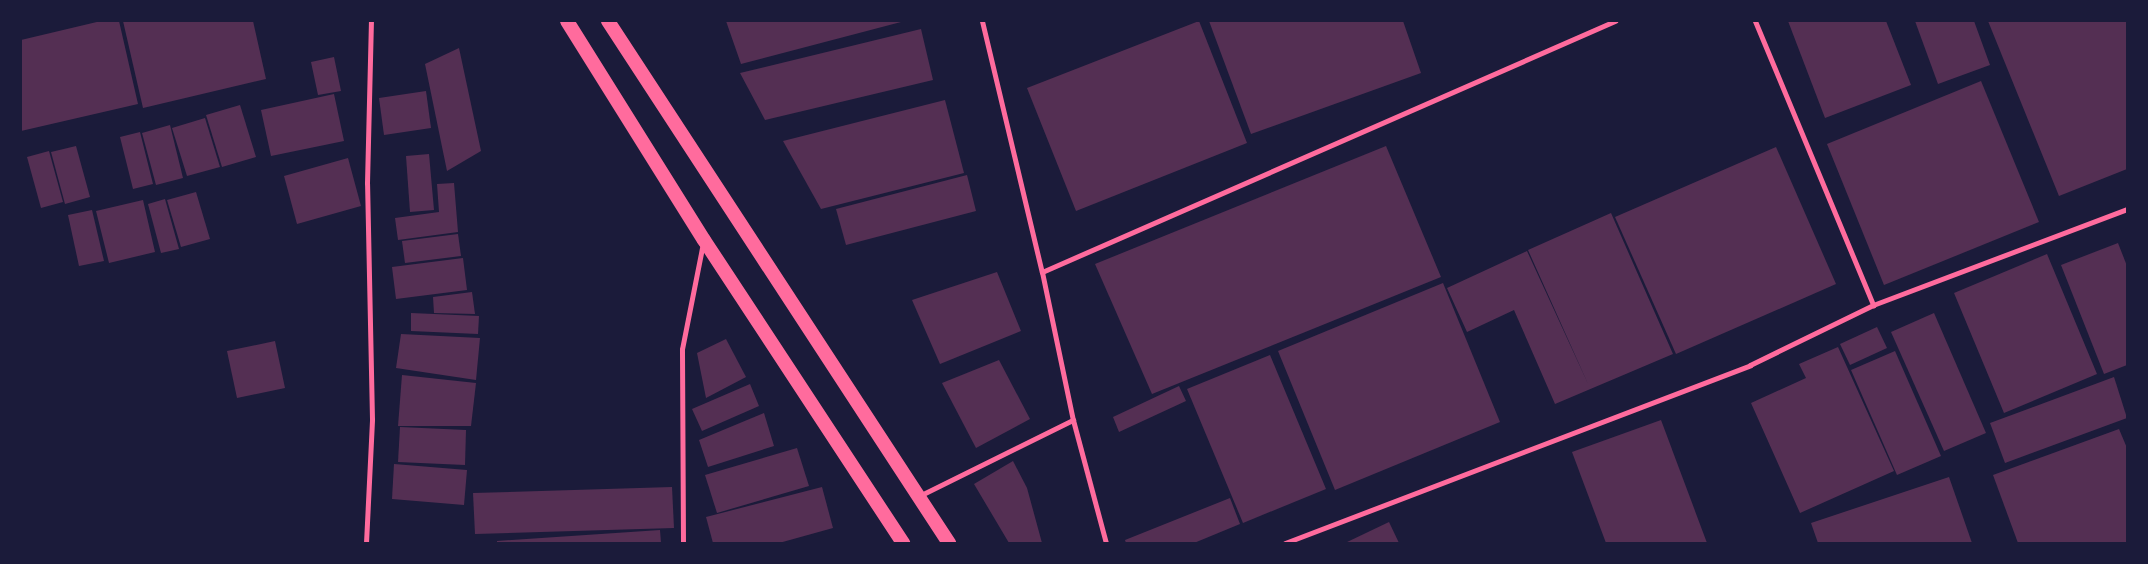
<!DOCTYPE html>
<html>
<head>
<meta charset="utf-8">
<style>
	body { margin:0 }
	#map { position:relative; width:2148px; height:564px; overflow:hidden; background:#1b1b3a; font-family:"Sofia Sans Condensed",sans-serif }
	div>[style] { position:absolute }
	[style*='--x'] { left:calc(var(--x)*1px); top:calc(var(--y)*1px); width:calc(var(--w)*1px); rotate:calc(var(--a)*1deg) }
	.building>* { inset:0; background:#542f53 }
	.minor>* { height:5px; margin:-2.5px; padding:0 2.5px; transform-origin:2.5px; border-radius:2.5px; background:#ff6b9d }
	.trunk>* { height:14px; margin:-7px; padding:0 7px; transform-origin:7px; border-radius:7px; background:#ff6b9d }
	span { translate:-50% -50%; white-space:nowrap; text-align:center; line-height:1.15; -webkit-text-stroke:4px #1b1b3a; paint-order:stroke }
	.frame { position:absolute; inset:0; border:22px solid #1b1b3a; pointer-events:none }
</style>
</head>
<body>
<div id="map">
	<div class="building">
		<div style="clip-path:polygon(101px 21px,119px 21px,138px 104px,21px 131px,21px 40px)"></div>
		<div style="clip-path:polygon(123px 21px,253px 21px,266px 79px,143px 108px)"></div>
		<div style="clip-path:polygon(726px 21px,901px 21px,901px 22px,741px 64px)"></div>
		<div style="clip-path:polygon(1199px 21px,1247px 143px,1076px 211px,1027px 88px)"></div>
		<div style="clip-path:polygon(1209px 21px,1403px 21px,1421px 73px,1251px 134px)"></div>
		<div style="clip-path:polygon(1788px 21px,1886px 21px,1911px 85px,1825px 118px)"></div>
		<div style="clip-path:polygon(1915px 21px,1974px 21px,1990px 65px,1938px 84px)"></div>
		<div style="clip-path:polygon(1988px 21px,2127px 21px,2127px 169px,2059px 196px)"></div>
		<div style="clip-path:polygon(921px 29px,933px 80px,765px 120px,740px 73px)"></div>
		<div style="clip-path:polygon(459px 48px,481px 151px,447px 171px,425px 64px)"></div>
		<div style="clip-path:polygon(334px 57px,341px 91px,318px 95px,311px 62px)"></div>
		<div style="clip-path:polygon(1981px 81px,2039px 222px,1884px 285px,1827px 144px)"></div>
		<div style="clip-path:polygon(426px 91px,431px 128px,384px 135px,379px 98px)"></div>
		<div style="clip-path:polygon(334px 94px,344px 141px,271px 156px,261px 110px)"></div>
		<div style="clip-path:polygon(945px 100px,964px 173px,821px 209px,783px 141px)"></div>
		<div style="clip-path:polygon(240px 105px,256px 157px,222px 167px,206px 115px)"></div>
		<div style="clip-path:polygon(205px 118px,220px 167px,187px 176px,172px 128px)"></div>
		<div style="clip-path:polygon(170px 125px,183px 178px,156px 185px,142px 133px)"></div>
		<div style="clip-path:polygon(140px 132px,153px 184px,133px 189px,120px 137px)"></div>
		<div style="clip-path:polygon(76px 146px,90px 197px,65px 204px,51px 152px)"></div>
		<div style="clip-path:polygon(1386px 146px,1441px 277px,1152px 394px,1095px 264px)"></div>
		<div style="clip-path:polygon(1776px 147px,1836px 284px,1676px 354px,1615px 217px)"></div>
		<div style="clip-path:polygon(49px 151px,63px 202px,41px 208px,27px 157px)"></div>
		<div style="clip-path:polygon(429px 154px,434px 210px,410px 212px,406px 156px)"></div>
		<div style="clip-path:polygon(348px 158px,361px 206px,297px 224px,284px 176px)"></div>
		<div style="clip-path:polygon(967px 175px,976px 211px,846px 245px,836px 209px)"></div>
		<div style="clip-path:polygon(454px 183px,458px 232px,398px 240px,395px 218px,439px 212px,437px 184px)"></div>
		<div style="clip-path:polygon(196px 192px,210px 239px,181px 247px,167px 200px)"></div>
		<div style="clip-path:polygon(165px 199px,179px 249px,161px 253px,148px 204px)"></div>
		<div style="clip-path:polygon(143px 200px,155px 252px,109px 263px,96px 211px)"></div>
		<div style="clip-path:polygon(92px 210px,104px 261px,79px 266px,68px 215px)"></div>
		<div style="clip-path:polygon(1611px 213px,1673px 354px,1555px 404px,1514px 310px,1467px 332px,1447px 288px,1527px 251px,1589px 386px,1528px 250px)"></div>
		<div style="clip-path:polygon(458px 234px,461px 256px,405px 263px,402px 241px)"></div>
		<div style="clip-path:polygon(2118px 243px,2127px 266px,2127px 365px,2104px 374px,2061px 265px)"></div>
		<div style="clip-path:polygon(2047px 254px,2097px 374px,2004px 413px,1954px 293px)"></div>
		<div style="clip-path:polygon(463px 258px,467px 290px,396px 299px,392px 267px)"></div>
		<div style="clip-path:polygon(997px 272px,1021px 331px,940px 364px,912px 300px)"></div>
		<div style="clip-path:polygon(1443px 283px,1500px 422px,1335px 490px,1278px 351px)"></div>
		<div style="clip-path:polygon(472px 292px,475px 314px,434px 313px,433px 297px)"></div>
		<div style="clip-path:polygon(411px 313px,479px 316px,478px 334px,411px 331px)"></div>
		<div style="clip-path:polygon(1934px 313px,1986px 433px,1944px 451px,1891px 332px)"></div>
		<div style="clip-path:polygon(1877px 327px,1887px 348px,1850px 365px,1840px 344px)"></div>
		<div style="clip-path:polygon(401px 334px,480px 338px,476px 380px,396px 368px)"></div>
		<div style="clip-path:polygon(726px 339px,746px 377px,706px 398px,697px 353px)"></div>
		<div style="clip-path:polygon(275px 341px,285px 388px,237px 398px,227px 351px)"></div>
		<div style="clip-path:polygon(1838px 347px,1894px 471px,1800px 513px,1751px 403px,1806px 378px,1799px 364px)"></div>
		<div style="clip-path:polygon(1895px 351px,1941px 456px,1897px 475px,1851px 370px)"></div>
		<div style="clip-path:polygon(1270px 355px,1326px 489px,1243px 523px,1187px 389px)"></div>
		<div style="clip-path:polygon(999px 360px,1030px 419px,976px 448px,942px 383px)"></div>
		<div style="clip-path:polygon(402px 375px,476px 383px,471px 426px,398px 426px)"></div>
		<div style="clip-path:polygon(2114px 377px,2127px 418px,2005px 463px,1990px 423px)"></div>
		<div style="clip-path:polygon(750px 384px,759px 406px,702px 431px,692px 409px)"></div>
		<div style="clip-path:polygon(1179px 386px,1186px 401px,1119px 432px,1113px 417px)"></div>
		<div style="clip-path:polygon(764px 413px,774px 446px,708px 467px,699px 440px)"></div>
		<div style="clip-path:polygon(1661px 420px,1707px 543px,1606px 543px,1572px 452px)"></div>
		<div style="clip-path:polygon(400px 427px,466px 430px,465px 465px,398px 462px)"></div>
		<div style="clip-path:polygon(2119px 429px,2127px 448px,2127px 543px,2018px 543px,1993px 475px)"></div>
		<div style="clip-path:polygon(797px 448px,809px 486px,717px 513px,705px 475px)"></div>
		<div style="clip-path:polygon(1013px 461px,1027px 488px,1042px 543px,1009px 543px,974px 484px)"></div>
		<div style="clip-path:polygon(394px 464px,467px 470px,464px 505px,392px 499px)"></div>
		<div style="clip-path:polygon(1949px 477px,1972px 543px,1818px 543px,1811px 523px)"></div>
		<div style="clip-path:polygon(672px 487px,674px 528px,475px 534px,473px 493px)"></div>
		<div style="clip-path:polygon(822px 487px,833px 528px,779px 543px,713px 543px,706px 517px)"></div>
		<div style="clip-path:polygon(1230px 498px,1240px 524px,1194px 543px,1126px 543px,1125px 540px)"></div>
		<div style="clip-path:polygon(1389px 522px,1399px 543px,1345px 543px)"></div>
		<div style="clip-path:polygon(660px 530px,661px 543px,497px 543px,497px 541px)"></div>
	</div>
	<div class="minor">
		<div style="--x:982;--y:21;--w:258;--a:76.6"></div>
		<div style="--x:1042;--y:272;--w:151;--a:78.2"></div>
		<div style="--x:1073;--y:420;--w:127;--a:75"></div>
		<div style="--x:1755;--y:21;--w:308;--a:67.4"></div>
		<div style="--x:1042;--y:272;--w:626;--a:-23.66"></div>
		<div style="--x:919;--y:496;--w:172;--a:-26.3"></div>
		<div style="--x:366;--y:543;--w:124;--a:-87.2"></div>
		<div style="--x:372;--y:419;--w:236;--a:-91.2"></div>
		<div style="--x:367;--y:183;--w:162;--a:-88.6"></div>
		<div style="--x:683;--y:543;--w:194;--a:-90.3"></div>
		<div style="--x:682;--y:349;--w:108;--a:-78.8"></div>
		<div style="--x:1285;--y:543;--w:498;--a:-20.9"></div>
		<div style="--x:1750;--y:365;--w:137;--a:-26"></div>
		<div style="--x:1873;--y:305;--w:272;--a:-20.7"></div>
	</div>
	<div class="trunk">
		<div style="--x:567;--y:21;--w:258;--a:58"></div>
		<div style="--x:704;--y:240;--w:363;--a:56.7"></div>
		<div style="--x:608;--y:21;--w:624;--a:56.85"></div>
	</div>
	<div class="frame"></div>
</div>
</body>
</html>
